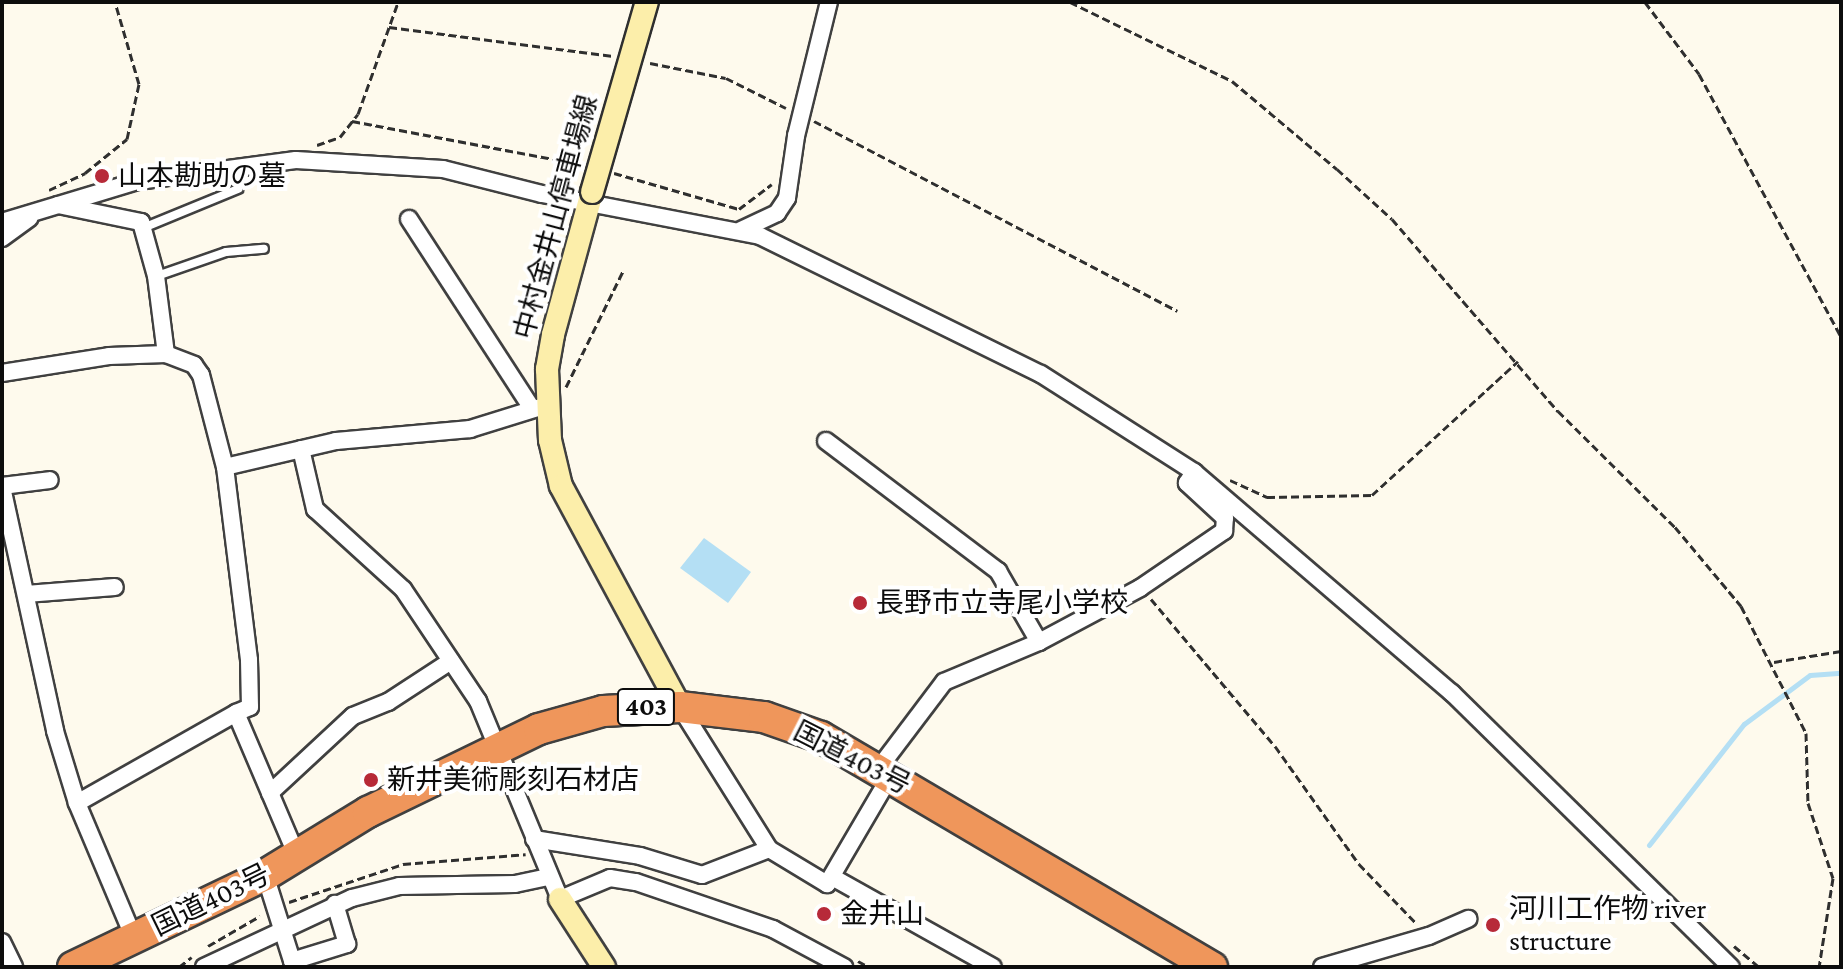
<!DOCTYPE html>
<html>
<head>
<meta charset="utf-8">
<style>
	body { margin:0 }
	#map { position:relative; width:1843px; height:969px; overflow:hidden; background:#fefaed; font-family:"Crimson Pro","Noto Sans JP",serif }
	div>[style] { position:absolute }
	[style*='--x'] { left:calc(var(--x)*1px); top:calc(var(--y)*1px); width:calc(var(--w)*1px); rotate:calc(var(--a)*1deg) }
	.water>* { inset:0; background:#b4dff4 }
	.stream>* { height:5px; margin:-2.5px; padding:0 2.5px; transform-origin:2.5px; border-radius:2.5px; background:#b4dff4 }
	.path>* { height:3px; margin-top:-1.5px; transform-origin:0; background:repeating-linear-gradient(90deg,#2f2f2f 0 8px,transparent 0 12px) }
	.roads { filter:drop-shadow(2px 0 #404040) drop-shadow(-2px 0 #404040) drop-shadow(0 2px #404040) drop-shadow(0 -2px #404040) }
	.lane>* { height:8px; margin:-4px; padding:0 4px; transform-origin:4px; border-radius:4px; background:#fff }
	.street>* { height:16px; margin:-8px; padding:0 8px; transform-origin:8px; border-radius:8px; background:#fff }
	.secondary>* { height:22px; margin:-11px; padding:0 11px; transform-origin:11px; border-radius:11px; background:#fceeaa }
	.highway>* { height:30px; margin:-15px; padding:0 15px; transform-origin:15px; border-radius:15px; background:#ef965b }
	.bridges { filter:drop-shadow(2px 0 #2f2f2f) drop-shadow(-2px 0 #2f2f2f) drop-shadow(0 2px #2f2f2f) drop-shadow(0 -2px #2f2f2f) }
	.secondary-bridge>* { height:22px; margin:-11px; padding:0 11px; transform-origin:11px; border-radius:11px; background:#fceeaa }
	.dots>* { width:22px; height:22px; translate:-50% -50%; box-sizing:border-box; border:4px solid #fff; border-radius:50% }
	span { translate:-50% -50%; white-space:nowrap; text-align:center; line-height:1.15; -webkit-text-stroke:8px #fff; paint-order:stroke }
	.shield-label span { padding:2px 6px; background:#fff; border:2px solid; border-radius:6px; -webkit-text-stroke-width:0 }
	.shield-label { font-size:26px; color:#0d0d0d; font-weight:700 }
	.poi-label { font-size:28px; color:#0d0d0d }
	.left { translate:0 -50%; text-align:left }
	.street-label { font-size:28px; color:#0d0d0d }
	.frame { position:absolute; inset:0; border:4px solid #0d0d0d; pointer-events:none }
</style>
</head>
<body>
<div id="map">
	<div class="water">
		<div style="clip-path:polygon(704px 538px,751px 572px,728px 603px,680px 568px)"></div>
	</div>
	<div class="stream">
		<div style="--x:1649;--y:845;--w:154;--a:-51.9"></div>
		<div style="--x:1744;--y:724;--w:82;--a:-36.6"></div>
		<div style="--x:1810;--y:675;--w:31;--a:-4"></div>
	</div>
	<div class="path">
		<div style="--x:1070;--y:2;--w:180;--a:26"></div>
		<div style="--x:1232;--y:81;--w:137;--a:40"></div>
		<div style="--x:1337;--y:169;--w:74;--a:42.3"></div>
		<div style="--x:1392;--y:219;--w:254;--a:49.2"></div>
		<div style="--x:1558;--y:411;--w:165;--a:44.8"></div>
		<div style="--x:1675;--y:527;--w:103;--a:50.1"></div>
		<div style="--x:1741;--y:606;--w:143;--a:62.9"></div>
		<div style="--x:1806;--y:733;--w:70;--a:88.4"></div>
		<div style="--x:1808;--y:803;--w:79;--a:71.6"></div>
		<div style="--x:1833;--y:878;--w:90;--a:98.9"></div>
		<div style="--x:1645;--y:2;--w:90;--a:53.1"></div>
		<div style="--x:1699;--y:74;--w:299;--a:61.6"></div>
		<div style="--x:389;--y:27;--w:224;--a:7.4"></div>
		<div style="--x:650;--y:63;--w:77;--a:11.2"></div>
		<div style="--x:726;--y:78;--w:67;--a:26.6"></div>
		<div style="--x:352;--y:121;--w:232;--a:10.7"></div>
		<div style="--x:814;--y:121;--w:410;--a:27.6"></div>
		<div style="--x:317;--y:145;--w:24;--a:-19"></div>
		<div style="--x:340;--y:137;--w:29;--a:-52"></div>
		<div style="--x:358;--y:114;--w:119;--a:-70.3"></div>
		<div style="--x:614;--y:173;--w:130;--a:16.1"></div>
		<div style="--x:739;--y:209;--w:41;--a:-37.1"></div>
		<div style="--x:49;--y:190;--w:40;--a:-25"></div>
		<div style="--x:85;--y:173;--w:54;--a:-39"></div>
		<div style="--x:127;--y:139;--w:56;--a:-77.7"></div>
		<div style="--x:139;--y:84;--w:85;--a:-106.3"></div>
		<div style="--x:566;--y:387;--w:129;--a:-63.8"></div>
		<div style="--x:1230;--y:480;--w:41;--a:24.7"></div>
		<div style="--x:1267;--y:497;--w:105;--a:-1.1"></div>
		<div style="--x:1372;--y:495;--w:198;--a:-42.5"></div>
		<div style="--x:1151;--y:599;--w:192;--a:49.9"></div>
		<div style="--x:1275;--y:746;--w:145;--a:54.6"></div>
		<div style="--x:1359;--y:864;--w:83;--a:46"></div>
		<div style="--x:1774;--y:662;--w:68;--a:-9.3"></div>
		<div style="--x:289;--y:902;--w:120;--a:-18.4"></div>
		<div style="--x:403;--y:864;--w:123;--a:-4.6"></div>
		<div style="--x:208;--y:946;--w:60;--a:-30"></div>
		<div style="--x:1734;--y:946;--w:33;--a:40"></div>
		<div style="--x:858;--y:961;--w:13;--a:29"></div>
		<div style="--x:179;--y:967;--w:16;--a:-38"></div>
	</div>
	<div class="roads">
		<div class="lane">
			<div style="--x:143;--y:228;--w:103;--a:-22.3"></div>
			<div style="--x:157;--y:276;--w:73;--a:-19.2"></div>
			<div style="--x:226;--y:252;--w:38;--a:-5"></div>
		</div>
		<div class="street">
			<div style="--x:58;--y:205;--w:85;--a:11.6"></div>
			<div style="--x:141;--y:222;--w:56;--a:74.5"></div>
			<div style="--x:156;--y:276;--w:79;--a:82.7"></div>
			<div style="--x:166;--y:354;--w:30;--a:21"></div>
			<div style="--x:194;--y:365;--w:12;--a:55"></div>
			<div style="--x:201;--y:375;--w:95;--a:75.4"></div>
			<div style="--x:225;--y:467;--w:194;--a:82.9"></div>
			<div style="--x:249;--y:660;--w:47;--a:88.8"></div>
			<div style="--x:250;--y:707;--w:15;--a:157"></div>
			<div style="--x:236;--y:713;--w:155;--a:66.9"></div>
			<div style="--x:409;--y:219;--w:224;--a:57"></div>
			<div style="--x:2;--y:222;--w:142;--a:-16.8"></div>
			<div style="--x:138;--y:181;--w:159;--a:-7.6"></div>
			<div style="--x:296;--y:160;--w:147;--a:3.5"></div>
			<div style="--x:443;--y:169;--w:102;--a:14.2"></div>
			<div style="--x:542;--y:194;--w:222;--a:10.9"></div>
			<div style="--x:760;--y:236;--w:313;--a:26.2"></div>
			<div style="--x:1041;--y:374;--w:182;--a:32.6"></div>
			<div style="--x:1194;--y:472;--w:340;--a:40.6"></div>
			<div style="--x:1452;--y:693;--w:391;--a:44.5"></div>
			<div style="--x:741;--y:230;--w:40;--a:-25"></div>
			<div style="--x:777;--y:213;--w:18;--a:-56"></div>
			<div style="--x:787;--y:198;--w:63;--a:-81.7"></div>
			<div style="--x:796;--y:136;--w:138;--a:-76.2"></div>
			<div style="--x:2;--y:238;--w:34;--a:-36"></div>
			<div style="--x:2;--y:373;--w:108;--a:-9"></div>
			<div style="--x:109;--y:356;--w:57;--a:-2"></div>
			<div style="--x:826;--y:441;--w:216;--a:37.1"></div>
			<div style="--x:998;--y:571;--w:82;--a:60"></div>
			<div style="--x:1039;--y:642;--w:103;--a:157.2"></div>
			<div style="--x:944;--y:682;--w:108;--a:127.1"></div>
			<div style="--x:301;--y:449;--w:62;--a:76.9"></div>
			<div style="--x:315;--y:509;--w:119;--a:42.3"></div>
			<div style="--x:403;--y:589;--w:135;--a:56.2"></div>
			<div style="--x:478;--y:701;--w:214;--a:67.5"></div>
			<div style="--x:560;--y:899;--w:54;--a:-22.8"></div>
			<div style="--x:610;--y:878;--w:26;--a:9"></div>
			<div style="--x:636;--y:882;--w:145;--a:18.9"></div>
			<div style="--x:773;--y:929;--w:81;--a:28.2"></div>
			<div style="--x:225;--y:467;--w:114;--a:-13.2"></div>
			<div style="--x:336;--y:441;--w:135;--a:-5.1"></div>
			<div style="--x:470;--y:429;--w:81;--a:-17.3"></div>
			<div style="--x:2;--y:486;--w:48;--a:-7.1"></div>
			<div style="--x:2;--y:487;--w:250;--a:77.7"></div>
			<div style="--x:55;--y:731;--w:75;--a:73"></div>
			<div style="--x:77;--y:803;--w:147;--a:67.1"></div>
			<div style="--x:26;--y:594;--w:89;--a:-4.5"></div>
			<div style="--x:1039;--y:642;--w:115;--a:-28.1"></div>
			<div style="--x:1140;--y:588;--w:102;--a:-34.2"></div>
			<div style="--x:1224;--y:531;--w:13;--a:-86"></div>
			<div style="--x:1225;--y:518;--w:52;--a:-137.4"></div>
			<div style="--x:1187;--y:483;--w:13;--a:-58"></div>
			<div style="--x:680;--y:707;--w:168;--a:57.9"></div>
			<div style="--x:769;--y:849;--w:68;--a:31.1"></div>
			<div style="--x:827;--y:884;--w:126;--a:-59.6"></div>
			<div style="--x:270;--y:793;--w:113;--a:-42.9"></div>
			<div style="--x:353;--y:716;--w:38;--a:-22"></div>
			<div style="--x:388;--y:702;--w:75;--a:-33.1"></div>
			<div style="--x:77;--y:803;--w:183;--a:-29.5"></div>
			<div style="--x:534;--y:839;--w:107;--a:9.1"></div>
			<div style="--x:640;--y:856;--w:65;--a:17"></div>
			<div style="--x:702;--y:875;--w:72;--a:-21.2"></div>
			<div style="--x:265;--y:875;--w:96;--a:72.5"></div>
			<div style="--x:832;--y:877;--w:184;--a:29.2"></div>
			<div style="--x:2;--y:942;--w:28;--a:64"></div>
			<div style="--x:292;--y:961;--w:58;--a:-17.2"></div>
			<div style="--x:347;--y:944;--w:42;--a:-106.7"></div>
			<div style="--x:204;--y:967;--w:163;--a:-25"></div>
			<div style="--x:352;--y:898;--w:49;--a:-14.3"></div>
			<div style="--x:399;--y:886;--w:116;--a:-1"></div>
			<div style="--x:515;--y:884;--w:35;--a:-12"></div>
			<div style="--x:1322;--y:967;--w:111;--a:-16.2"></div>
			<div style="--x:1429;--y:936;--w:43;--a:-23.6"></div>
		</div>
		<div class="secondary">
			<div style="--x:592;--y:192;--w:148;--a:105.3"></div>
			<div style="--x:553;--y:335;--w:35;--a:100"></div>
			<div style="--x:547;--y:369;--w:71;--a:87.6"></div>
			<div style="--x:550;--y:440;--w:47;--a:76.6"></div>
			<div style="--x:561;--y:486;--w:251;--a:61.7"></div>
			<div style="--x:560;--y:899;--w:81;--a:57.1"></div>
		</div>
		<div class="highway">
			<div style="--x:73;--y:967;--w:213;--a:-25.6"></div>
			<div style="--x:265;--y:875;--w:121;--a:-31.5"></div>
			<div style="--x:368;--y:812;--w:190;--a:-25.9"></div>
			<div style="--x:539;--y:729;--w:66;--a:-15.7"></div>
			<div style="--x:603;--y:711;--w:77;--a:-3"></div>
			<div style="--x:680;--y:707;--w:85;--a:6.8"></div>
			<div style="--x:764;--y:717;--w:60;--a:19.3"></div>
			<div style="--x:821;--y:737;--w:454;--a:30.5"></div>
		</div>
	</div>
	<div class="bridges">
		<div class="secondary-bridge">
			<div style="--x:592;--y:192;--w:198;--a:-73.9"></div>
		</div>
	</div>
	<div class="dots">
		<div style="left:102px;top:176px;background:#b72a39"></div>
		<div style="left:860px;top:603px;background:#b72a39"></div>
		<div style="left:371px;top:780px;background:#b72a39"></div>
		<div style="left:824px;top:914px;background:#b72a39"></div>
		<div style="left:1493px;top:925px;background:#b72a39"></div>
	</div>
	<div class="shield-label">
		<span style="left:646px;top:707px">403</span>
	</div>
	<div class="poi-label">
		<span class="left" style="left:118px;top:176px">山本勘助の墓</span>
		<span class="left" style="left:876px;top:603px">長野市立寺尾小学校</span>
		<span class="left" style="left:387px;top:780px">新井美術彫刻石材店</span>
		<span class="left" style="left:1509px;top:925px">河川工作物 river<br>structure</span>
		<span class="left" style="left:840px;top:914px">金井山</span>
	</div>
	<div class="street-label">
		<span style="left:556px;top:217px;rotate:-75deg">中村金井山停車場線</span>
		<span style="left:852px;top:758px;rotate:27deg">国道403号</span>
		<span style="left:211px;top:900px;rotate:-26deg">国道403号</span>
	</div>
	<div class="frame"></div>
</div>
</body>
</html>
